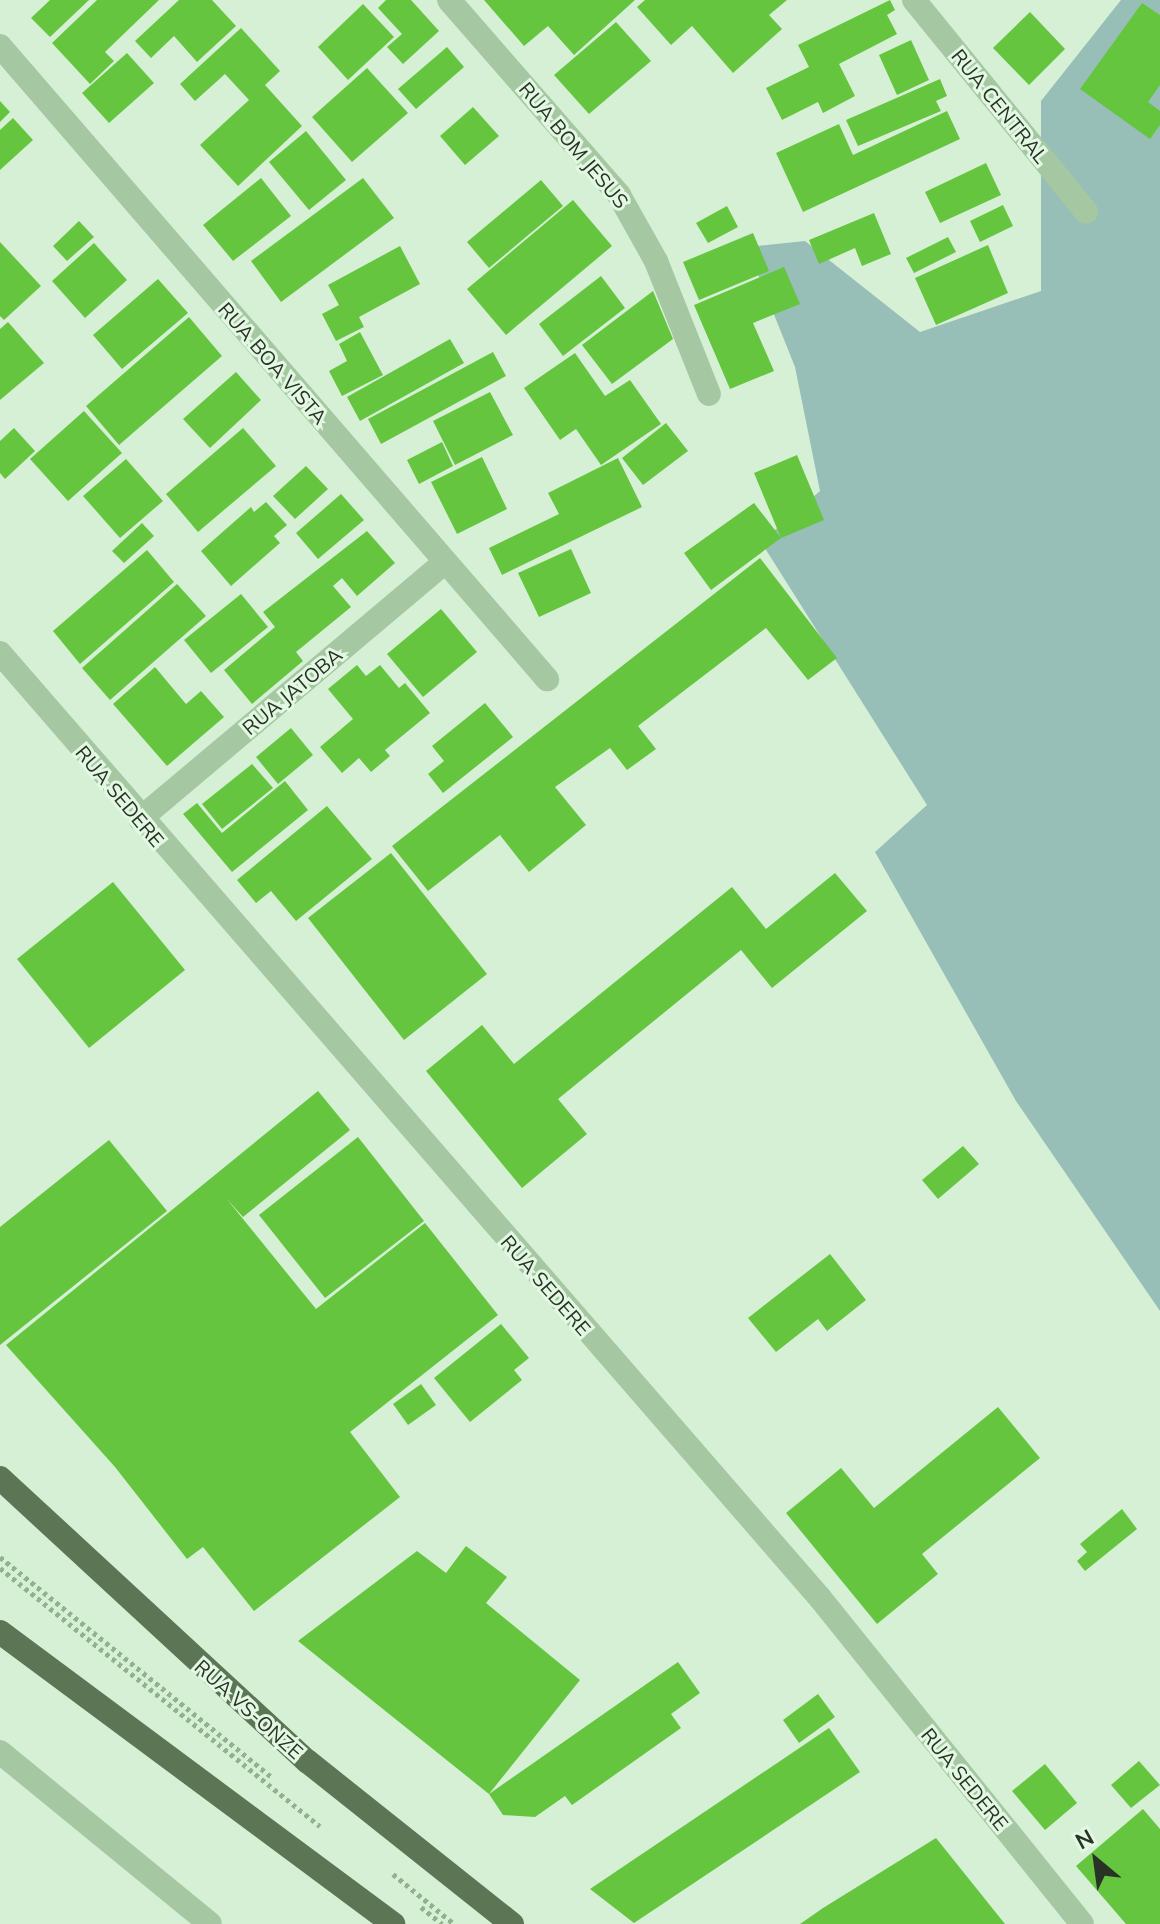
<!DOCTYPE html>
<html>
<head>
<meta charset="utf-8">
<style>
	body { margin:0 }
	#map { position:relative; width:1160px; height:1924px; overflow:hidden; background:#d6f0d6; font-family:Mulish,sans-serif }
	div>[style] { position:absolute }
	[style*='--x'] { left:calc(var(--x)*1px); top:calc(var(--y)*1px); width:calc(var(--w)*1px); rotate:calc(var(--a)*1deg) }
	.green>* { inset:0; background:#97bfb7 }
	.building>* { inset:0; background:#65c53f }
	.path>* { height:5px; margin-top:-2.5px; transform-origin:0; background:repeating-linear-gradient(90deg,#90b38d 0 4px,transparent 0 8px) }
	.street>* { height:24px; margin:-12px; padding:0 12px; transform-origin:12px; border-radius:12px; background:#a5c8a2 }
	.primary>* { height:24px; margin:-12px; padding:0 12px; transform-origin:12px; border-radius:12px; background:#5b7555 }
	span { translate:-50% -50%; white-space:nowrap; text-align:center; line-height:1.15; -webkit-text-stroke:6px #e2f8e2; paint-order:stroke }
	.street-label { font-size:20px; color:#283225 }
	.north { position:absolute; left:1056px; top:1820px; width:80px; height:80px; -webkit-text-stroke:6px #e2f8e2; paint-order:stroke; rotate:331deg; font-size:22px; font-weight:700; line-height:32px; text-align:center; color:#283225 }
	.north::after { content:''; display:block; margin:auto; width:28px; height:36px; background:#283225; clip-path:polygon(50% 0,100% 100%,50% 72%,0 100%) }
</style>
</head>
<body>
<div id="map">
	<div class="green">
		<div style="clip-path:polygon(1121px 0,1160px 0,1160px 1311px,1016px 1101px,875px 852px,927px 805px,761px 542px,820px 491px,795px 367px,747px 247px,805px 241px,920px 332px,1041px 291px,1041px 101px)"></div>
	</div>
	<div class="building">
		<div style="clip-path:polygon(50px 0,89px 0,50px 37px,31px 18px)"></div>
		<div style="clip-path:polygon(97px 0,159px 0,105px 52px,114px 61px,90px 84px,52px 43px)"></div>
		<div style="clip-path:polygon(179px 0,212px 0,236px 26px,197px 62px,174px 36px,151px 58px,135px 41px)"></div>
		<div style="clip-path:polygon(386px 0,411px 0,439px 31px,403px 64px,387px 47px,402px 34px,378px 8px)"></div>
		<div style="clip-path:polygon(484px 0,635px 0,574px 55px,548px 26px,524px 46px)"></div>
		<div style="clip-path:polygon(645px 0,787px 0,769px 15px,782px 29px,733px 73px,692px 26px,671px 45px,637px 7px)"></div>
		<div style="clip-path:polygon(890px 0,895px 10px,887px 15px,897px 34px,839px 64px,855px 96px,823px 113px,818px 102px,782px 120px,766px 88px,809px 67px,798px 45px)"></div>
		<div style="clip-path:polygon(1142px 3px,1160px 15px,1160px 85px,1148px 102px,1160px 111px,1160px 125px,1150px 139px,1080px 89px)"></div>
		<div style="clip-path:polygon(363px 4px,394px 37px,348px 80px,318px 47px)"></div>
		<div style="clip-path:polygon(1030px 12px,1065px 49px,1029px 85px,993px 48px)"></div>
		<div style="clip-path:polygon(616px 22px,651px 61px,589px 114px,554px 75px)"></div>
		<div style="clip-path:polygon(241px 28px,280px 71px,265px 85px,302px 126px,238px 186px,200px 145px,249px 100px,225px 74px,195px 101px,180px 84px)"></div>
		<div style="clip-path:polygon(911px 40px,929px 80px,897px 95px,879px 55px)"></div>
		<div style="clip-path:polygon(447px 47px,464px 67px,416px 109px,398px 89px)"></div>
		<div style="clip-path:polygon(127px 53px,154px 83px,109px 123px,82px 93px)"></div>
		<div style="clip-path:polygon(367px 68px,408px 113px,352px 162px,312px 117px)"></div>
		<div style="clip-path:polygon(940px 79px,947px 96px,936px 101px,941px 111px,858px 146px,846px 120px)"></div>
		<div style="clip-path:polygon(0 101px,10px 112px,0 122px)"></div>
		<div style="clip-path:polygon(473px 107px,499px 136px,465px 165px,440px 136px)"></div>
		<div style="clip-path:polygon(947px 111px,960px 139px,803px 212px,776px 153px,839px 124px,853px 155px)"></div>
		<div style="clip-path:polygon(13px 118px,33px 140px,0 170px,0 130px)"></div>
		<div style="clip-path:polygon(306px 131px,346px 180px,309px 210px,269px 162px)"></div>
		<div style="clip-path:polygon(986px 163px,1001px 195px,940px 223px,925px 192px)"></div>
		<div style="clip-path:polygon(261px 178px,291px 216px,233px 261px,203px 225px)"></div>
		<div style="clip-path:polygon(363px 178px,394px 218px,281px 302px,251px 261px)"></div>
		<div style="clip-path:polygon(541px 180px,563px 206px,489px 268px,467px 242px)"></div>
		<div style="clip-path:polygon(573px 200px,612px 246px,506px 335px,467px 289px)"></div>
		<div style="clip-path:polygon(1003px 205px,1013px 226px,980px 242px,970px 221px)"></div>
		<div style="clip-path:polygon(727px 206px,738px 227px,708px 243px,696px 223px)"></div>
		<div style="clip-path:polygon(874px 213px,891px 254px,862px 266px,855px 248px,819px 264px,809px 240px)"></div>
		<div style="clip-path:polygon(79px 221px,94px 237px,67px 261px,53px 246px)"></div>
		<div style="clip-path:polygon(753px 233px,769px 271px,699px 300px,683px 262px)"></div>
		<div style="clip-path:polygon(948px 237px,956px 252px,914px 273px,906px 258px)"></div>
		<div style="clip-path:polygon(0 242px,41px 286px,4px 320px,0 316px)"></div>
		<div style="clip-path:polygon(94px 243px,127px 280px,85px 318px,52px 281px)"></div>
		<div style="clip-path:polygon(988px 245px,1008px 293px,936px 325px,915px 278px)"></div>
		<div style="clip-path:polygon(400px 246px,420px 284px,359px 317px,364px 327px,336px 341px,322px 314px,339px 305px,328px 285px)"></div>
		<div style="clip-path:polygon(784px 267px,800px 304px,753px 323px,774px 371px,730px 389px,694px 305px)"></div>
		<div style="clip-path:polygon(601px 276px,625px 308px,563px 356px,539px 324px)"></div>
		<div style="clip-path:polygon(158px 279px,188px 313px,122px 369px,93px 335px)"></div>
		<div style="clip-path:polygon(653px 291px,673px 339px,612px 384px,582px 345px)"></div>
		<div style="clip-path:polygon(189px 317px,222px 356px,119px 445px,86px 406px)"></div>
		<div style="clip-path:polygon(8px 322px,44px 363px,0 400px,0 329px)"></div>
		<div style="clip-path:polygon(360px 332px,383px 375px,342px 396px,329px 371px,347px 361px,339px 344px)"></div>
		<div style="clip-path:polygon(450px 339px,464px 363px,360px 421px,347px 397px)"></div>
		<div style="clip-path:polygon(493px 352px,506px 376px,381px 444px,368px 419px)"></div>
		<div style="clip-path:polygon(575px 353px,605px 396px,630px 380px,661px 424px,601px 465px,576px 429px,560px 440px,524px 388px)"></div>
		<div style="clip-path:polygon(236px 372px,261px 400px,210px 448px,183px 419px)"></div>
		<div style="clip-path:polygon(490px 392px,513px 435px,455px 465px,433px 421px)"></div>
		<div style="clip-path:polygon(84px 411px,122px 453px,68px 501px,30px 459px)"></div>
		<div style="clip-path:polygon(666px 423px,688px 451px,643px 485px,622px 458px)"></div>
		<div style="clip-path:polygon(14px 428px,35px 451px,5px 479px,0 473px,0 441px)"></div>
		<div style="clip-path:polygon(243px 428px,276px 466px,198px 532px,166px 494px)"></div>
		<div style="clip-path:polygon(442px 442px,453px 466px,419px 484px,407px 460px)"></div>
		<div style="clip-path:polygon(797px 455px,824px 520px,781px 538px,711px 590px,684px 553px,754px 503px,781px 538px,754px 473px)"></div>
		<div style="clip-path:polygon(482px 457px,507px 509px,457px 534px,431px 482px)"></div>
		<div style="clip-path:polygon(618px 458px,642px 507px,502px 575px,489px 548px,559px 514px,548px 493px)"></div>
		<div style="clip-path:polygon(126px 459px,163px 501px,120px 538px,83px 496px)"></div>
		<div style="clip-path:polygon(306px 466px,328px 489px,295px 519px,273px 496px)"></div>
		<div style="clip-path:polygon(341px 494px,364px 520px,318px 559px,296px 533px)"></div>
		<div style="clip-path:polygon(266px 502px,287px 525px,274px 536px,280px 543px,231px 586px,201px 551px,251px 507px,254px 512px)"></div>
		<div style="clip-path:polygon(142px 523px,154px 536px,124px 563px,112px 551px)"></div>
		<div style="clip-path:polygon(367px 531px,395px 563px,357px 596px,342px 578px,333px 586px,351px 607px,296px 652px,303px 661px,252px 704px,224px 670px,275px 627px,263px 612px)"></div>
		<div style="clip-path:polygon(571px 549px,591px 593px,539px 617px,518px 573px)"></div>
		<div style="clip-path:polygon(147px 550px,174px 582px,80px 664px,53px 631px)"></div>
		<div style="clip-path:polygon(760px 558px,837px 658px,808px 680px,766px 628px,638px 726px,656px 749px,627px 770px,610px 748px,555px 787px,586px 825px,529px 872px,500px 835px,428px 891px,392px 846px)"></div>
		<div style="clip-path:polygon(177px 584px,206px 616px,110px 700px,82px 668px)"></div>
		<div style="clip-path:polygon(241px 594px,268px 627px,211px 673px,184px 640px)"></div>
		<div style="clip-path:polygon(441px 609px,477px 652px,423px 697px,387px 654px)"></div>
		<div style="clip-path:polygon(357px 665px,366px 676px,380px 665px,399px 688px,405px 683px,430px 713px,385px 750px,390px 756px,371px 772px,359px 758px,342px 773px,320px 747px,353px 719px,328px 689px)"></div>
		<div style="clip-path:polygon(155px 667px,186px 704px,201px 691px,224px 717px,167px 766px,113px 704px)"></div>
		<div style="clip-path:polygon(485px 703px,513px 737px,443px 793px,428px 774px,444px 761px,432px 746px)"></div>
		<div style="clip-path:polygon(291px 728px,313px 755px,278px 784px,256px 757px)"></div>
		<div style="clip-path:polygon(252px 764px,273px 788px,222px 829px,202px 804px)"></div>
		<div style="clip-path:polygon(285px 781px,308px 810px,232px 872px,183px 814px,197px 803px,222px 833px)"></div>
		<div style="clip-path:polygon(327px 806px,372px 859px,296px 921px,271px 891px,256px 903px,237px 880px)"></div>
		<div style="clip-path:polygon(391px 853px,487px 974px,404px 1040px,308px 918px)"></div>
		<div style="clip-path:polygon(835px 873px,867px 911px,772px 988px,741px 950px,558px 1099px,587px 1134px,522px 1188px,426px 1071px,482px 1025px,514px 1064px,732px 887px,766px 929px)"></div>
		<div style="clip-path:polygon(113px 882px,185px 970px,89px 1048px,17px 959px)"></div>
		<div style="clip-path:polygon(318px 1091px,350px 1130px,243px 1217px,226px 1198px,316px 1309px,425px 1223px,498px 1315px,350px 1432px,400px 1497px,254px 1611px,203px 1547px,187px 1559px,115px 1467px,6px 1345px)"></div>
		<div style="clip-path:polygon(358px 1137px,424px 1221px,325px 1298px,259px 1215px)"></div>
		<div style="clip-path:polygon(109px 1140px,167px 1211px,0 1345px,0 1227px)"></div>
		<div style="clip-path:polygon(963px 1146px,979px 1164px,938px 1199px,922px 1180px)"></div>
		<div style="clip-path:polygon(830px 1254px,866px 1300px,827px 1331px,818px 1319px,776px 1352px,748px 1318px)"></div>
		<div style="clip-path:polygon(501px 1324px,529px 1358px,514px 1370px,522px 1380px,470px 1422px,434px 1378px)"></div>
		<div style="clip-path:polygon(421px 1384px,436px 1405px,408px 1425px,393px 1404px)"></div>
		<div style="clip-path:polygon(998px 1407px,1040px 1458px,922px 1554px,938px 1574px,877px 1624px,786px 1513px,841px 1468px,874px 1508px)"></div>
		<div style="clip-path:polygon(1122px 1509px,1137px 1529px,1085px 1571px,1077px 1561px,1087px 1552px,1080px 1544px)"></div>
		<div style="clip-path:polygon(466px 1546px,507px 1577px,486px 1603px,580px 1680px,489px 1794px,678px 1662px,700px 1693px,671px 1714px,681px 1728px,572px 1805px,565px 1796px,535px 1817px,503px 1815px,489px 1794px,298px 1641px,417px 1551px,446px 1573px)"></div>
		<div style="clip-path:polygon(818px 1694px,835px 1717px,799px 1743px,783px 1720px)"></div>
		<div style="clip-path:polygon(829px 1728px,860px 1772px,634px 1923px,590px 1889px)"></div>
		<div style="clip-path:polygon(1139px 1761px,1160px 1785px,1131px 1808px,1111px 1785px)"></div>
		<div style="clip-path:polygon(1045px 1764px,1077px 1803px,1045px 1830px,1012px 1791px)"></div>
		<div style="clip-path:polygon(1143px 1809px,1160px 1829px,1160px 1924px,1126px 1924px,1076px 1866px)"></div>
		<div style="clip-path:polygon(936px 1838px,1005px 1924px,800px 1924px,823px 1908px)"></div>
	</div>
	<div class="path">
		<div style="--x:0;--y:1557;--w:351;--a:39"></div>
		<div style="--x:0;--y:1568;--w:411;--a:38.9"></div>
		<div style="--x:393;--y:1874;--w:79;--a:39.3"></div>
		<div style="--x:421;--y:1907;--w:27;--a:39"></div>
	</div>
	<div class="street">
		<div style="--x:449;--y:0;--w:259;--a:48.9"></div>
		<div style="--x:619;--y:195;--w:76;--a:60.7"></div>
		<div style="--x:656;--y:261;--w:143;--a:68.3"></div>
		<div style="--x:914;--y:0;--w:273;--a:50.9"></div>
		<div style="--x:0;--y:46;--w:837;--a:49.17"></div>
		<div style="--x:0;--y:653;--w:1251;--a:49.05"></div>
		<div style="--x:820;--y:1598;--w:418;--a:51.2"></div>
		<div style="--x:140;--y:819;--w:397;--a:-40.1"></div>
		<div style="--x:0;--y:1752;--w:271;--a:39.3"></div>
	</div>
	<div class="primary">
		<div style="--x:0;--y:1478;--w:418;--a:42.7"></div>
		<div style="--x:307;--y:1761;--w:262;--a:38.5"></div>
		<div style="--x:0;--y:1632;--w:490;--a:36.6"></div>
	</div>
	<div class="street-label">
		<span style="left:1000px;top:106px;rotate:51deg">RUA CENTRAL</span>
		<span style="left:574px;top:145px;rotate:50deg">RUA BOM JESUS</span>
		<span style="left:273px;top:363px;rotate:49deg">RUA BOA VISTA</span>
		<span style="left:292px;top:691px;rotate:-40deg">RUA JATOBA</span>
		<span style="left:120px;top:796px;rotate:50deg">RUA SEDERE</span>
		<span style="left:546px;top:1285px;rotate:49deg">RUA SEDERE</span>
		<span style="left:249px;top:1709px;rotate:42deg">RUA VS-ONZE</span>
		<span style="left:965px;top:1779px;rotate:51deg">RUA SEDERE</span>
	</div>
	<div class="north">N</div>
</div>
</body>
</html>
